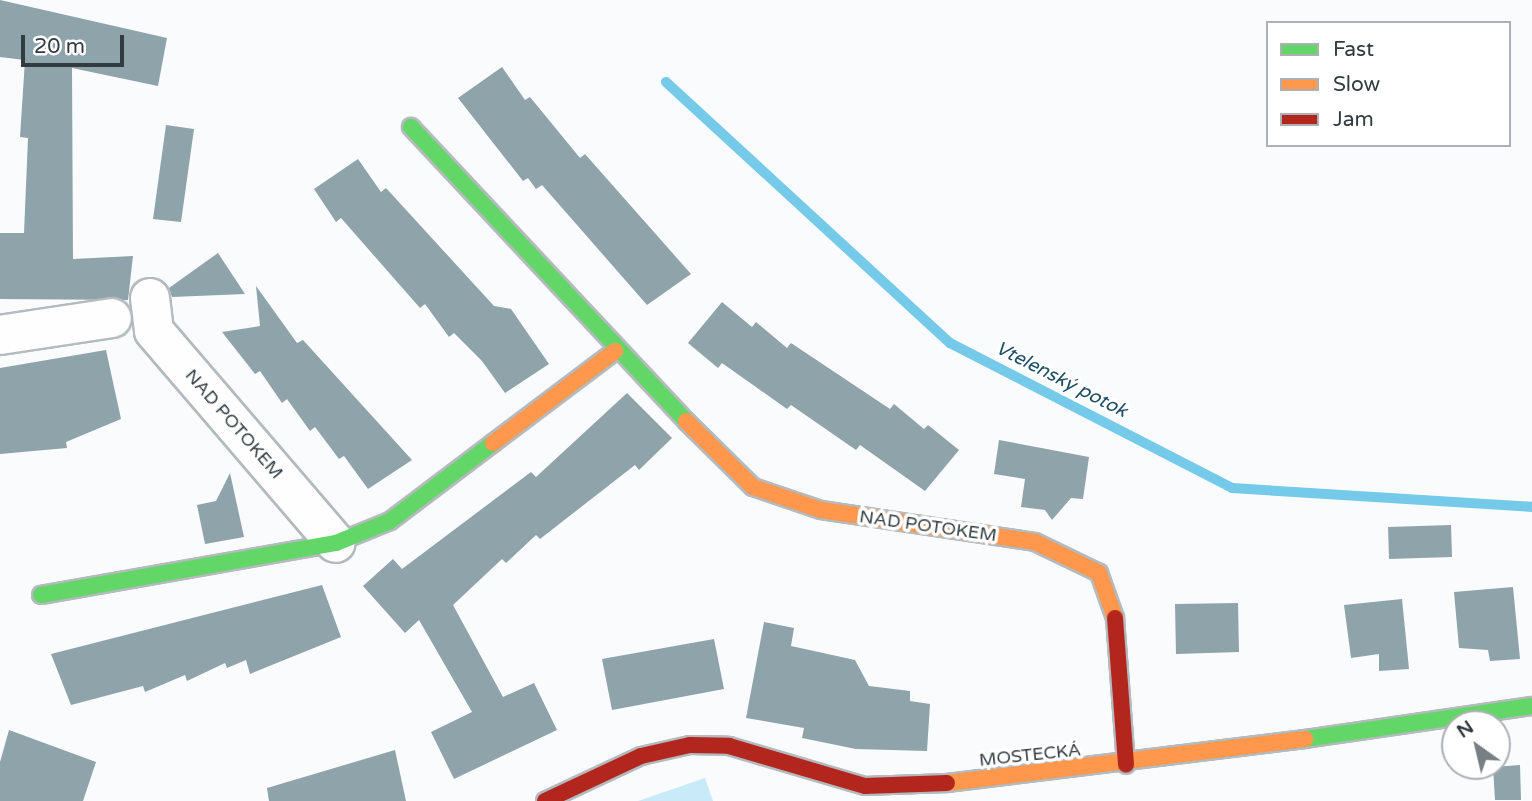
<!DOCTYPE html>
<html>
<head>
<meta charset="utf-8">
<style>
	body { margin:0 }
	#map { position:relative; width:1532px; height:801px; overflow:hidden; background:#f9fbfd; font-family:"Varela Round",sans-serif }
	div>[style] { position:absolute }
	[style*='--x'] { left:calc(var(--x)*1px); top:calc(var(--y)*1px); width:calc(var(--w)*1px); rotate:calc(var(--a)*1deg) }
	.green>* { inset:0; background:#c9eaf9 }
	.stream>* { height:10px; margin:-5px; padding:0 5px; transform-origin:5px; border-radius:5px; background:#75c9e9 }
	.building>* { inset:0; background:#8ea3aa }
	.roads { filter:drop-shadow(2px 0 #b4babd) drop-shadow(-2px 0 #b4babd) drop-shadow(0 2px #b4babd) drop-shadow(0 -2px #b4babd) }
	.street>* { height:38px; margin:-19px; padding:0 19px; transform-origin:19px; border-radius:19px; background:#fefeff }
	.fast>* { height:16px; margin:-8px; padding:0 8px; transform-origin:8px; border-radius:8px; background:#63d668 }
	.slow>* { height:16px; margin:-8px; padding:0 8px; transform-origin:8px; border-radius:8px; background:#ff974d }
	.jam>* { height:16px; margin:-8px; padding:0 8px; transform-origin:8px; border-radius:8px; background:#b3261e }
	span { translate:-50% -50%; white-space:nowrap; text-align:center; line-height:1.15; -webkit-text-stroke:7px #fff; paint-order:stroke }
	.street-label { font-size:18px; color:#323c40 }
	.water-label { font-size:19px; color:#1e4e61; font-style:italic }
	.legend { position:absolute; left:1266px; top:21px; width:245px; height:126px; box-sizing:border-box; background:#fff; border:2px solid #adb1b3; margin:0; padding:9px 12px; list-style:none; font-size:21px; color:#323c40 }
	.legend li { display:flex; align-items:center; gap:14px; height:35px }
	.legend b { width:35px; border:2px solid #adb1b3 }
	.north { position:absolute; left:1441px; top:710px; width:70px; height:70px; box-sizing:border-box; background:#fff; border:2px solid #adb1b3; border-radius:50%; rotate:326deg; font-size:19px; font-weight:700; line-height:28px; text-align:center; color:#323c40 }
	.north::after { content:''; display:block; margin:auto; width:24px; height:32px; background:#787f82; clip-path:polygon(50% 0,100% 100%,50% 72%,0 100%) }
	.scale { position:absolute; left:21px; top:35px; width:103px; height:32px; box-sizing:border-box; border:4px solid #323c40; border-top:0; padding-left:9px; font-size:21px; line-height:24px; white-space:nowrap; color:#323c40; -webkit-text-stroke:5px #fff; paint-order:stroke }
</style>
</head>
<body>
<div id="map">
	<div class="green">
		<div style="clip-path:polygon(705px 778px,713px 801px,638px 801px)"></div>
	</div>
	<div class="stream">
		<div style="--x:666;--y:82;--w:386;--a:42.6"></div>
		<div style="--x:950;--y:343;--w:317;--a:27.2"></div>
		<div style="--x:1232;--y:488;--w:301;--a:3.6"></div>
	</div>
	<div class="building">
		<div style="clip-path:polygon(0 0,167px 38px,158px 86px,72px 68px,73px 259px,133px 256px,128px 300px,0 299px,0 233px,24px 233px,28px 138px,20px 137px,25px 60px,0 57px)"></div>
		<div style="clip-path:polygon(502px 67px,525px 100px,530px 97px,580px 158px,585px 154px,691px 274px,647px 305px,542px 185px,536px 189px,528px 178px,523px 181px,458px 98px)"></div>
		<div style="clip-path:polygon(166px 125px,194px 129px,181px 222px,153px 219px)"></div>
		<div style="clip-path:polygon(358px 159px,381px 192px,386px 188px,494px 306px,511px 309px,549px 364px,505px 393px,482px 361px,454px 333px,449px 337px,425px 304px,420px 308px,341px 218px,336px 222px,314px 189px)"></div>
		<div style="clip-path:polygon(218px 253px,245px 294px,172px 297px,169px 288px)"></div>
		<div style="clip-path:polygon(256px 286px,297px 343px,303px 340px,412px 460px,368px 489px,344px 456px,339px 459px,315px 427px,310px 431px,287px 399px,282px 403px,260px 371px,255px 374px,222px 332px,260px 326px)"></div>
		<div style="clip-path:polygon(722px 302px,752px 327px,756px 322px,787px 348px,791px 343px,890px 409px,894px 404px,924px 429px,928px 425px,959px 450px,925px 491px,860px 445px,856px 450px,791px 405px,787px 409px,722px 363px,718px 368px,688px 343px)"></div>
		<div style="clip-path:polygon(106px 350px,121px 419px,66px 442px,67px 448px,0 454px,0 368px)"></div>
		<div style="clip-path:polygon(627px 393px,672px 438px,639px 470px,635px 465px,540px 539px,536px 535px,506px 563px,502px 559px,453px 605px,503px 697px,534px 683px,557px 730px,454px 779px,431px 732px,472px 712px,419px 620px,405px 633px,363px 586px,393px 559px,402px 569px,531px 472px,536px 477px)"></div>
		<div style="clip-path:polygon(999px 440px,1089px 457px,1083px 499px,1071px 498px,1052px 520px,1045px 510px,1021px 507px,1025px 479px,994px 474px)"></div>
		<div style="clip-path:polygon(230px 473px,244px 537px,205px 544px,197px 505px,216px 501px)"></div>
		<div style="clip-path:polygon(1451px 525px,1452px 557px,1389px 559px,1388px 527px)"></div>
		<div style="clip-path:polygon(322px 585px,341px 637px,250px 674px,246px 660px,227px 668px,225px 663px,187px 681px,185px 675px,145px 692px,143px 686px,71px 705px,51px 654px)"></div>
		<div style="clip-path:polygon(1513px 587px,1520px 659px,1490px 661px,1488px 650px,1459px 648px,1454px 592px)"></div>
		<div style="clip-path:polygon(1402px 599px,1409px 669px,1379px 671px,1379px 654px,1351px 658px,1344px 605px)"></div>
		<div style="clip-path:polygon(1238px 603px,1239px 652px,1176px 654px,1175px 604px)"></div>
		<div style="clip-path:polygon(764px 622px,794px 628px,791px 646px,855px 660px,869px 686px,910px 691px,910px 701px,930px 704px,927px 751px,856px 749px,802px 738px,804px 728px,746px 718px)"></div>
		<div style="clip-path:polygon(714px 639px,724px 689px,612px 710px,602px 659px)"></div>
		<div style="clip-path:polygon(9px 730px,96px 762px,83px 801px,0 801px,0 762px)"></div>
		<div style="clip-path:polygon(395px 750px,406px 801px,269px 801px,267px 788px)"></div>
		<div style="clip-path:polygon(1520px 765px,1521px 800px,1495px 800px,1493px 767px)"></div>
	</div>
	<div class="roads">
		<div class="street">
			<div style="--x:150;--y:298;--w:33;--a:83"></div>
			<div style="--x:154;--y:331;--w:279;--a:49.4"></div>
			<div style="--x:0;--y:335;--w:113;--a:-8.6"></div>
		</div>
		<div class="fast">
			<div style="--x:411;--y:127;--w:403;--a:46.9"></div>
			<div style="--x:41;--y:595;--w:300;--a:-10"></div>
			<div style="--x:336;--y:543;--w:58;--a:-22.2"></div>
			<div style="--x:390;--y:521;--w:129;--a:-37.1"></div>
			<div style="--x:1305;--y:739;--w:229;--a:-8.3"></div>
		</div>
		<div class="slow">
			<div style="--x:686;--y:421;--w:94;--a:44.6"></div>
			<div style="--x:753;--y:487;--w:72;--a:18.7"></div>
			<div style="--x:821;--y:510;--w:216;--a:8.5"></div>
			<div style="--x:1035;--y:542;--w:71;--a:25.8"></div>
			<div style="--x:1099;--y:573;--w:48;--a:70.4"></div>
			<div style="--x:493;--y:443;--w:153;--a:-37"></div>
			<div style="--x:947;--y:783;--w:361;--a:-7"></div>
		</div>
		<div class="jam">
			<div style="--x:1115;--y:618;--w:147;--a:85.7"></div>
			<div style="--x:545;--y:801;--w:106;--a:-25.1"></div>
			<div style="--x:641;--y:756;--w:50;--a:-12.7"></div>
			<div style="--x:690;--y:745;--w:39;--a:1"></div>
			<div style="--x:729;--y:746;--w:142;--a:16.4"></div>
			<div style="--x:865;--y:786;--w:82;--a:-2.1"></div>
		</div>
	</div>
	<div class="street-label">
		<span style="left:234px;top:424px;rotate:49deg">NAD POTOKEM</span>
		<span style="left:928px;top:526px;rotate:8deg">NAD POTOKEM</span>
		<span style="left:1030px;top:755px;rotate:-6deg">MOSTECKÁ</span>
	</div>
	<div class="water-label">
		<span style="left:1061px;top:380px;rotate:27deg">Vtelenský potok</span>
	</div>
	<ul class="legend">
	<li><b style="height:9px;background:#63d668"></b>Fast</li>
	<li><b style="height:9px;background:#ff974d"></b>Slow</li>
	<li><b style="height:9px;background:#b3261e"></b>Jam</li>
	</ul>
	<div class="north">N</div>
	<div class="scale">20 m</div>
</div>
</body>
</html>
